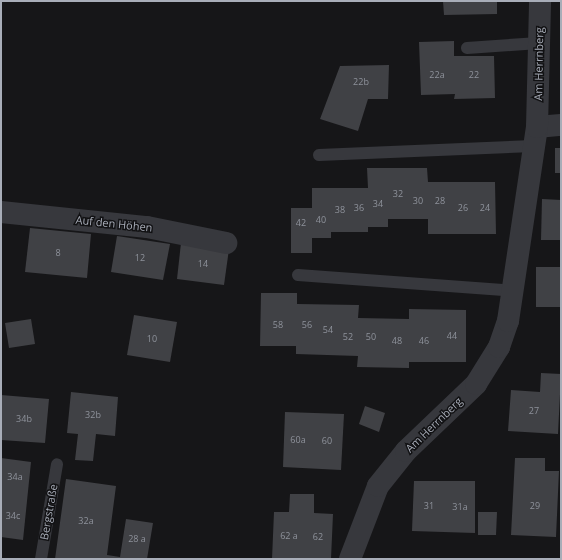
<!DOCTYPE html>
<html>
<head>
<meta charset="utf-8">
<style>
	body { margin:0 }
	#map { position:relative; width:562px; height:560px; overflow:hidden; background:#161618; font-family:"Open Sans",sans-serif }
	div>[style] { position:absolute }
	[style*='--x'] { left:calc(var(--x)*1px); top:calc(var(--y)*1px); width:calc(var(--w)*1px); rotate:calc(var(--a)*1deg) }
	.building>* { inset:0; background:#404145 }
	.lane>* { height:12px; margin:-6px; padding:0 6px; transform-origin:6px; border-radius:6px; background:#37383d }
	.street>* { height:22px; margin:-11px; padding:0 11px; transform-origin:11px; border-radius:11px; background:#37383d }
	span { translate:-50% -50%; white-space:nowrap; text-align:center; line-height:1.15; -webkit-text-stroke:3px #111113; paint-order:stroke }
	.number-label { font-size:9px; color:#8e929b }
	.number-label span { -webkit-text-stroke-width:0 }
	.street-label { font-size:11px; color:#a8adb8 }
	.frame { position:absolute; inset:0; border:2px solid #a8adb8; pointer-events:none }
</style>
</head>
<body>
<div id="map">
	<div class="building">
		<div style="clip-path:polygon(443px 1px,497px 1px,497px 14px,444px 15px)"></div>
		<div style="clip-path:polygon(454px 41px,454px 56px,494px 56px,495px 98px,454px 99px,455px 94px,421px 95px,419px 42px)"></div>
		<div style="clip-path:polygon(389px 65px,388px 99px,368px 99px,358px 131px,320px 119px,340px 66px)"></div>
		<div style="clip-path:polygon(555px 148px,561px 148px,561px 173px,555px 173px)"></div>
		<div style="clip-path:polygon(367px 168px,427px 168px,428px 182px,495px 182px,496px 234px,428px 234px,428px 219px,388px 219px,388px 227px,368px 227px,368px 232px,331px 232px,331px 238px,312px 238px,312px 253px,291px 253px,291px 208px,312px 208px,312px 188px,368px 188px)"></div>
		<div style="clip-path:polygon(542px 199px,561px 200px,561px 240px,541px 240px)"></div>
		<div style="clip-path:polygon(30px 228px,91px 234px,87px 278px,25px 272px)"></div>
		<div style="clip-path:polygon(117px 236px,170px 244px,163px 280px,111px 272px)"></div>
		<div style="clip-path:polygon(181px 243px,229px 249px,224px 285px,177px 279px)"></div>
		<div style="clip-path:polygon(536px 267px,561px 267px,561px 307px,536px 307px)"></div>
		<div style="clip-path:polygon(261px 293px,297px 293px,297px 304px,359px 305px,358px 318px,409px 319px,409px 309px,466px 310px,466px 362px,409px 362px,409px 368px,357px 367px,358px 356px,296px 354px,296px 346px,260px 346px)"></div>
		<div style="clip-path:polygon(134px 315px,177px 322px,170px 362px,127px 355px)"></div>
		<div style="clip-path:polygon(31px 319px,35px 344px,9px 348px,5px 323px)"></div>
		<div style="clip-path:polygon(541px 373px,561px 374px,558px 434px,508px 431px,511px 390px,540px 392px)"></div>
		<div style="clip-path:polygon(71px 392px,118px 397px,115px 436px,96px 434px,93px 461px,75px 460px,78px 434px,67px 433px)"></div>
		<div style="clip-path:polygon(1px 395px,49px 399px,45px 443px,1px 440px)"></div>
		<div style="clip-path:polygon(365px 406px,385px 413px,379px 432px,359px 424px)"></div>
		<div style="clip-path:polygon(285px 412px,344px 414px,341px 470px,283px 467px)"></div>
		<div style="clip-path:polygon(1px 458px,31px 462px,23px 540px,1px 537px)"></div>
		<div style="clip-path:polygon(515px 458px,545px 458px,545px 471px,559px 471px,556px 537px,511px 535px)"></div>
		<div style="clip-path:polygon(66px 479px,116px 486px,107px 555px,120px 557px,126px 519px,153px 523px,147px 559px,55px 559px)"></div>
		<div style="clip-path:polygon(414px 481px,475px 481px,475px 533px,412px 531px)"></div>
		<div style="clip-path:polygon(290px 494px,314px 494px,314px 513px,333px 514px,331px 559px,272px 559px,274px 512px,289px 512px)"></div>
		<div style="clip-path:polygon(478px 512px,497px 512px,496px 535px,478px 535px)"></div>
	</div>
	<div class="lane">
		<div style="--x:467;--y:48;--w:72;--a:-4"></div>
		<div style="--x:319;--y:155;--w:214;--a:-2.4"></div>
		<div style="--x:298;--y:275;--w:218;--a:4.2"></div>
		<div style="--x:41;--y:559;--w:96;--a:-80.4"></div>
	</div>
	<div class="street">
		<div style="--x:537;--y:127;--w:24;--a:-5"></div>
		<div style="--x:1;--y:212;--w:147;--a:5.9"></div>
		<div style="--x:147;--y:227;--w:81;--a:11.4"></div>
		<div style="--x:350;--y:559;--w:78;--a:-69"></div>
		<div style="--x:378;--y:486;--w:45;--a:-51.3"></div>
		<div style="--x:406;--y:451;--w:97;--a:-43.7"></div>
		<div style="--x:476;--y:384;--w:44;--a:-58.1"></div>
		<div style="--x:499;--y:347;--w:28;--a:-71"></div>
		<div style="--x:508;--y:321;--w:196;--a:-81.5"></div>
		<div style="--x:537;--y:127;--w:126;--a:-88.6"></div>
	</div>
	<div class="number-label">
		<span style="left:437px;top:75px">22a</span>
		<span style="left:474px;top:75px">22</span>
		<span style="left:361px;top:82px">22b</span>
		<span style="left:398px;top:194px">32</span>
		<span style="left:418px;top:201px">30</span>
		<span style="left:440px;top:201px">28</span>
		<span style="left:378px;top:204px">34</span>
		<span style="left:359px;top:208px">36</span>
		<span style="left:463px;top:208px">26</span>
		<span style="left:485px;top:208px">24</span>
		<span style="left:340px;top:210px">38</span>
		<span style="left:321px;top:220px">40</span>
		<span style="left:301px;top:223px">42</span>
		<span style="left:58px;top:253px">8</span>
		<span style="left:140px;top:258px">12</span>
		<span style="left:203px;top:264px">14</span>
		<span style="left:278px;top:325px">58</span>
		<span style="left:307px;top:325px">56</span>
		<span style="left:328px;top:330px">54</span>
		<span style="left:452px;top:336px">44</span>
		<span style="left:348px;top:337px">52</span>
		<span style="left:371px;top:337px">50</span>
		<span style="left:152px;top:339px">10</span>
		<span style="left:397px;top:341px">48</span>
		<span style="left:424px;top:341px">46</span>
		<span style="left:534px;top:411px">27</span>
		<span style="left:93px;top:415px">32b</span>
		<span style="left:24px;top:419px">34b</span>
		<span style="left:298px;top:440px">60a</span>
		<span style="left:327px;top:441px">60</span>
		<span style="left:15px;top:477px">34a</span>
		<span style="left:429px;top:506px">31</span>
		<span style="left:535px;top:506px">29</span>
		<span style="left:460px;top:507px">31a</span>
		<span style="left:13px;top:516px">34c</span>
		<span style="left:86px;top:521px">32a</span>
		<span style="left:289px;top:536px">62 a</span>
		<span style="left:318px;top:537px">62</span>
		<span style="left:137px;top:539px">28 a</span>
	</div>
	<div class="street-label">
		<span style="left:539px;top:64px;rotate:-89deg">Am Herrnberg</span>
		<span style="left:114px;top:224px;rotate:6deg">Auf den Höhen</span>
		<span style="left:434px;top:425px;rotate:-44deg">Am Herrnberg</span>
		<span style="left:49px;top:512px;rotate:-80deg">Bergstraße</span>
	</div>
	<div class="frame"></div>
</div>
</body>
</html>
